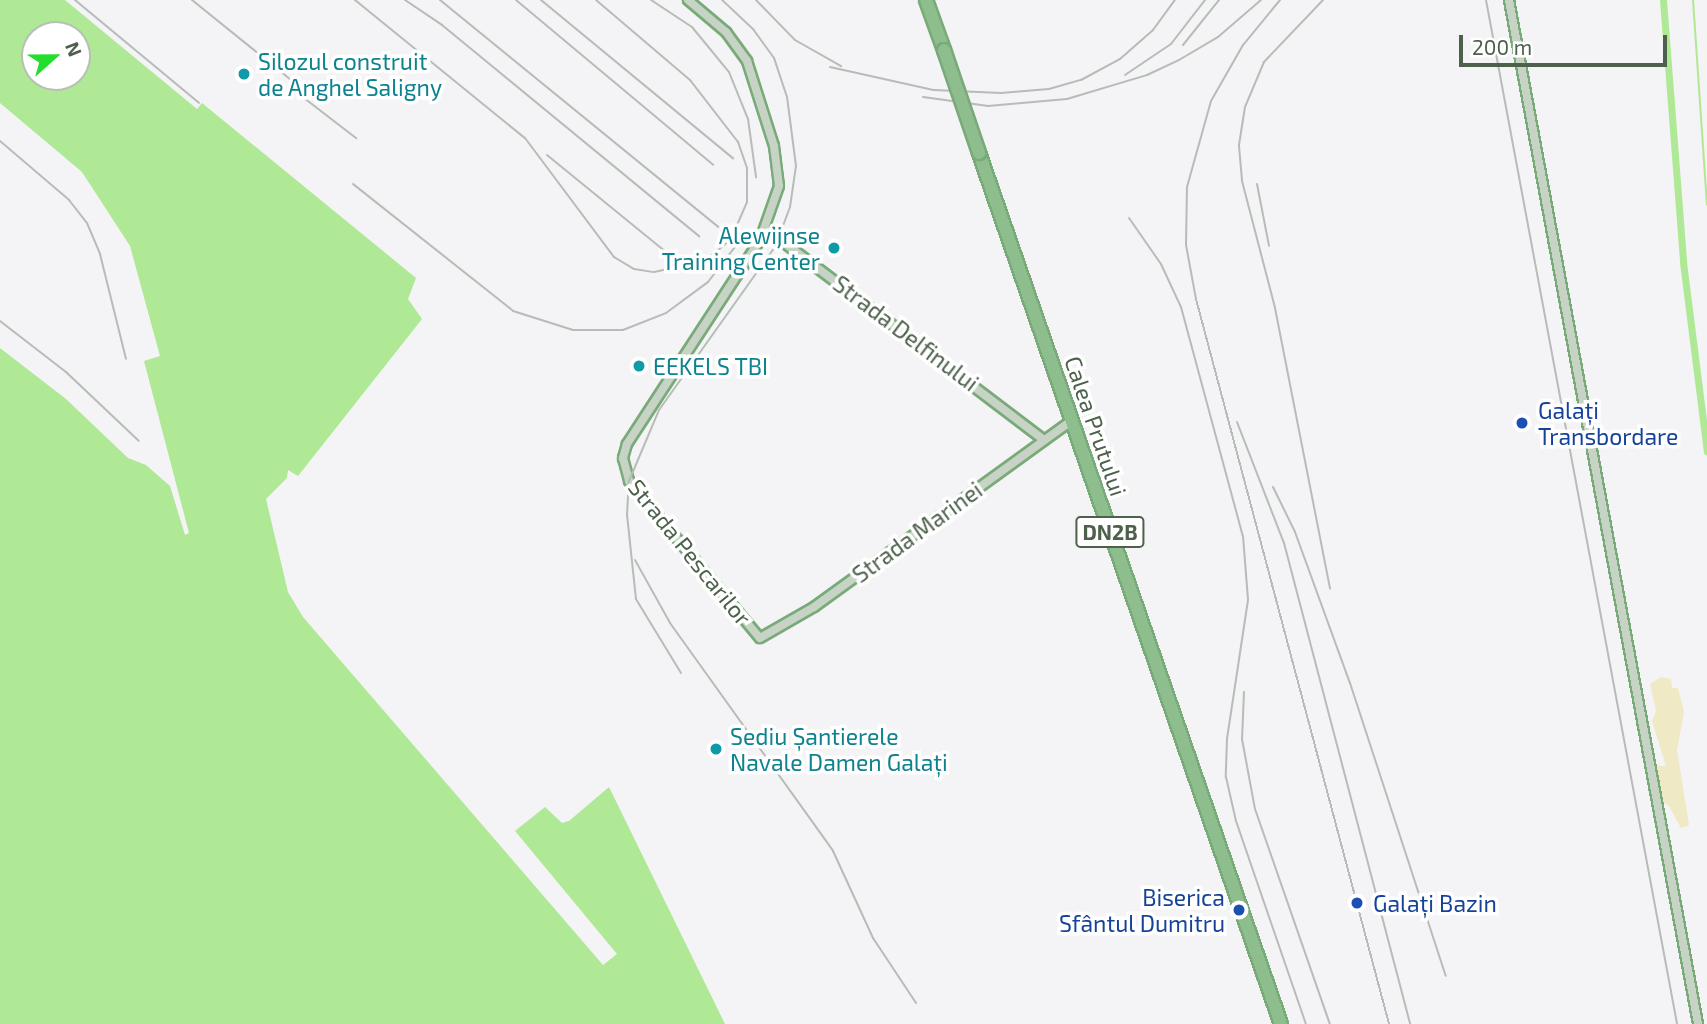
<!DOCTYPE html>
<html>
<head>
<meta charset="utf-8">
<style>
	body { margin:0 }
	#map { position:relative; width:1707px; height:1024px; overflow:hidden; background:#f4f3f5; font-family:"Exo 2",sans-serif }
	div>[style] { position:absolute }
	[style*='--x'] { left:calc(var(--x)*1px); top:calc(var(--y)*1px); width:calc(var(--w)*1px); rotate:calc(var(--a)*1deg) }
	.green>* { inset:0; background:#efe9c5 }
	.water>* { inset:0; background:#afe995 }
	.stream>* { height:2px; margin:-1px; padding:0 1px; transform-origin:1px; border-radius:1px; background:#afe995 }
	.canal>* { height:7px; margin:-3.5px; padding:0 3.5px; transform-origin:3.5px; border-radius:3.5px; background:#afe995 }
	.roads { filter:drop-shadow(2px 0 #79aa79) drop-shadow(-2px 0 #79aa79) drop-shadow(0 2px #79aa79) drop-shadow(0 -2px #79aa79) }
	.minor>* { height:8px; margin:-4px; padding:0 4px; transform-origin:4px; border-radius:4px; background:#c6d3c5 }
	.highway>* { height:12px; margin:-6px; padding:0 6px; transform-origin:6px; border-radius:6px; background:#8ebe8e }
	.rail>* { height:2px; margin:-1px; padding:0 1px; transform-origin:1px; border-radius:1px; background:#b5bdb6 }
	.bridges { filter:drop-shadow(2px 0 #79aa79) drop-shadow(-2px 0 #79aa79) drop-shadow(0 2px #79aa79) drop-shadow(0 -2px #79aa79) }
	.highway-bridge>* { height:12px; margin:-6px; padding:0 6px; transform-origin:6px; border-radius:6px; background:#8ebe8e }
	.dots>* { width:19px; height:19px; translate:-50% -50%; box-sizing:border-box; border:4px solid #fff; border-radius:50% }
	span { translate:-50% -50%; white-space:nowrap; text-align:center; line-height:1.15; -webkit-text-stroke:7px #fff; paint-order:stroke }
	.shield-label span { padding:2px 5px; background:#fff; border:2px solid; border-radius:5px; -webkit-text-stroke-width:0 }
	.shield-label { font-size:21px; color:#4c604b; font-weight:700 }
	.culture-label { font-size:23px; color:#0d838f }
	.left { translate:0 -50%; text-align:left }
	.right { translate:-100% -50%; text-align:right }
	.street-label { font-size:23px; color:#4c604b }
	.transit-label { font-size:23px; color:#164399 }
	.north { position:absolute; left:21px; top:21px; width:70px; height:70px; box-sizing:border-box; background:#fff; border:2px solid #b7bfb7; border-radius:50%; rotate:69deg; font-size:19px; font-weight:700; line-height:28px; text-align:center; color:#4c604b }
	.north::after { content:''; display:block; margin:auto; width:24px; height:32px; background:#24de2d; clip-path:polygon(50% 0,100% 100%,50% 72%,0 100%) }
	.scale { position:absolute; left:1459px; top:35px; width:208px; height:32px; box-sizing:border-box; border:4px solid #4c604b; border-top:0; padding-left:9px; font-size:21px; line-height:24px; white-space:nowrap; color:#4c604b; -webkit-text-stroke:5px #fff; paint-order:stroke }
</style>
</head>
<body>
<div id="map">
	<div class="green">
		<div style="clip-path:polygon(1661px 677px,1671px 679px,1672px 688px,1678px 688px,1684px 712px,1677px 750px,1689px 825px,1681px 828px,1669px 806px,1663px 802px,1661px 806px,1652px 760px,1656px 766px,1666px 766px,1652px 721px,1656px 711px,1650px 684px)"></div>
	</div>
	<div class="water">
		<div style="clip-path:polygon(evenodd,0 0,65px 0,197px 109px,202px 103px,416px 278px,408px 299px,422px 319px,298px 476px,288px 470px,287px 478px,266px 499px,288px 592px,303px 617px,603px 965px,617px 954px,515px 831px,545px 807px,562px 823px,569px 821px,609px 787px,725px 1024px,0 1024px,0 348px,66px 399px,128px 458px,146px 465px,170px 486px,185px 535px,189px 533px,144px 361px,160px 356px,130px 246px,82px 172px,0 103px,0 0,77px 35px,77px 77px,35px 77px,35px 35px,77px 35px)"></div>
	</div>
	<div class="stream">
		<div style="--x:1693;--y:0;--w:205;--a:86.1"></div>
	</div>
	<div class="canal">
		<div style="--x:1663;--y:0;--w:263;--a:85.6"></div>
		<div style="--x:1683;--y:262;--w:191;--a:82.8"></div>
	</div>
	<div class="roads">
		<div class="minor">
			<div style="--x:688;--y:0;--w:50;--a:40.1"></div>
			<div style="--x:726;--y:32;--w:36;--a:54"></div>
			<div style="--x:747;--y:61;--w:89;--a:72.4"></div>
			<div style="--x:774;--y:146;--w:40;--a:82.9"></div>
			<div style="--x:779;--y:186;--w:57;--a:109.4"></div>
			<div style="--x:760;--y:240;--w:244;--a:123.1"></div>
			<div style="--x:627;--y:444;--w:15;--a:106"></div>
			<div style="--x:623;--y:458;--w:24;--a:75"></div>
			<div style="--x:629;--y:481;--w:204;--a:50.2"></div>
			<div style="--x:760;--y:638;--w:62;--a:-29.9"></div>
			<div style="--x:814;--y:607;--w:319;--a:-35.9"></div>
			<div style="--x:1509;--y:0;--w:1041;--a:79.54"></div>
			<div style="--x:766;--y:229;--w:349;--a:37.2"></div>
		</div>
		<div class="highway">
			<div style="--x:926;--y:0;--w:53;--a:70.2"></div>
			<div style="--x:979;--y:153;--w:922;--a:70.88"></div>
		</div>
	</div>
	<div class="rail">
		<div style="--x:75;--y:0;--w:161;--a:39.7"></div>
		<div style="--x:192;--y:0;--w:140;--a:38.9"></div>
		<div style="--x:355;--y:0;--w:219;--a:39.1"></div>
		<div style="--x:525;--y:138;--w:149;--a:53.2"></div>
		<div style="--x:614;--y:257;--w:23;--a:31"></div>
		<div style="--x:634;--y:269;--w:20;--a:9"></div>
		<div style="--x:654;--y:272;--w:52;--a:-12.2"></div>
		<div style="--x:705;--y:261;--w:34;--a:-40"></div>
		<div style="--x:731;--y:239;--w:40;--a:-66.6"></div>
		<div style="--x:747;--y:202;--w:34;--a:-90"></div>
		<div style="--x:747;--y:168;--w:28;--a:-109"></div>
		<div style="--x:738;--y:142;--w:78;--a:-127.7"></div>
		<div style="--x:690;--y:80;--w:123;--a:-139.6"></div>
		<div style="--x:405;--y:0;--w:45;--a:34"></div>
		<div style="--x:442;--y:25;--w:333;--a:39.4"></div>
		<div style="--x:440;--y:0;--w:359;--a:39.2"></div>
		<div style="--x:516;--y:0;--w:257;--a:39.9"></div>
		<div style="--x:541;--y:0;--w:249;--a:39.5"></div>
		<div style="--x:651;--y:0;--w:49;--a:33.4"></div>
		<div style="--x:692;--y:27;--w:58;--a:50.6"></div>
		<div style="--x:729;--y:72;--w:51;--a:68"></div>
		<div style="--x:748;--y:119;--w:59;--a:82.1"></div>
		<div style="--x:756;--y:0;--w:56;--a:45.7"></div>
		<div style="--x:795;--y:40;--w:53;--a:29.5"></div>
		<div style="--x:1280;--y:0;--w:58;--a:129.4"></div>
		<div style="--x:1243;--y:45;--w:64;--a:119.7"></div>
		<div style="--x:1211;--y:101;--w:89;--a:105.6"></div>
		<div style="--x:1187;--y:187;--w:58;--a:91"></div>
		<div style="--x:1186;--y:245;--w:55;--a:79.5"></div>
		<div style="--x:1196;--y:299;--w:750;--a:75.09"></div>
		<div style="--x:1323;--y:0;--w:86;--a:133.6"></div>
		<div style="--x:1264;--y:62;--w:49;--a:112.9"></div>
		<div style="--x:1245;--y:107;--w:39;--a:99"></div>
		<div style="--x:1239;--y:146;--w:35;--a:85"></div>
		<div style="--x:1242;--y:181;--w:131;--a:75.4"></div>
		<div style="--x:1275;--y:308;--w:286;--a:78.9"></div>
		<div style="--x:1486;--y:0;--w:1042;--a:79.43"></div>
		<div style="--x:1183;--y:45;--w:58;--a:-51.3"></div>
		<div style="--x:830;--y:67;--w:107;--a:12.5"></div>
		<div style="--x:934;--y:90;--w:67;--a:2.6"></div>
		<div style="--x:1001;--y:93;--w:48;--a:-4.8"></div>
		<div style="--x:1049;--y:89;--w:33;--a:-16"></div>
		<div style="--x:1081;--y:80;--w:44;--a:-28.3"></div>
		<div style="--x:1120;--y:59;--w:44;--a:-41.3"></div>
		<div style="--x:1153;--y:30;--w:37;--a:-54"></div>
		<div style="--x:1125;--y:75;--w:55;--a:-34"></div>
		<div style="--x:1171;--y:44;--w:56;--a:-52.3"></div>
		<div style="--x:923;--y:97;--w:66;--a:7.9"></div>
		<div style="--x:988;--y:106;--w:79;--a:-5.1"></div>
		<div style="--x:1067;--y:99;--w:84;--a:-16.7"></div>
		<div style="--x:1147;--y:75;--w:35;--a:-25"></div>
		<div style="--x:1179;--y:60;--w:45;--a:-30.5"></div>
		<div style="--x:1218;--y:37;--w:57;--a:-40.7"></div>
		<div style="--x:304;--y:98;--w:66;--a:37.6"></div>
		<div style="--x:0;--y:141;--w:91;--a:40.5"></div>
		<div style="--x:69;--y:200;--w:29;--a:52"></div>
		<div style="--x:87;--y:223;--w:34;--a:67"></div>
		<div style="--x:100;--y:254;--w:108;--a:76.1"></div>
		<div style="--x:547;--y:155;--w:161;--a:39.2"></div>
		<div style="--x:353;--y:184;--w:204;--a:38.4"></div>
		<div style="--x:513;--y:311;--w:63;--a:17.6"></div>
		<div style="--x:573;--y:330;--w:50;--a:0"></div>
		<div style="--x:623;--y:330;--w:46;--a:-21.6"></div>
		<div style="--x:666;--y:313;--w:52;--a:-36.4"></div>
		<div style="--x:708;--y:282;--w:49;--a:-52.4"></div>
		<div style="--x:1257;--y:184;--w:63;--a:79"></div>
		<div style="--x:1129;--y:218;--w:56;--a:55.2"></div>
		<div style="--x:1161;--y:264;--w:47;--a:65.1"></div>
		<div style="--x:1181;--y:307;--w:237;--a:74.9"></div>
		<div style="--x:1243;--y:536;--w:64;--a:85.5"></div>
		<div style="--x:1248;--y:600;--w:141;--a:98.6"></div>
		<div style="--x:1227;--y:739;--w:38;--a:92"></div>
		<div style="--x:1226;--y:777;--w:45;--a:77.2"></div>
		<div style="--x:1236;--y:821;--w:215;--a:71"></div>
		<div style="--x:0;--y:321;--w:83;--a:37.7"></div>
		<div style="--x:66;--y:372;--w:100;--a:43.4"></div>
		<div style="--x:1237;--y:422;--w:130;--a:68.8"></div>
		<div style="--x:1284;--y:543;--w:497;--a:75.3"></div>
		<div style="--x:1273;--y:487;--w:50;--a:63.9"></div>
		<div style="--x:1295;--y:532;--w:161;--a:70"></div>
		<div style="--x:1350;--y:683;--w:308;--a:71.9"></div>
		<div style="--x:635;--y:560;--w:72;--a:60.9"></div>
		<div style="--x:670;--y:623;--w:280;--a:54.4"></div>
		<div style="--x:833;--y:851;--w:96;--a:65.3"></div>
		<div style="--x:873;--y:938;--w:78;--a:56.5"></div>
		<div style="--x:681;--y:673;--w:87;--a:-121.3"></div>
		<div style="--x:636;--y:599;--w:84;--a:-96.1"></div>
		<div style="--x:627;--y:515;--w:34;--a:-87"></div>
		<div style="--x:629;--y:481;--w:77;--a:-67.1"></div>
		<div style="--x:659;--y:410;--w:200;--a:-54.6"></div>
		<div style="--x:775;--y:247;--w:43;--a:-69.4"></div>
		<div style="--x:790;--y:207;--w:41;--a:-81.7"></div>
		<div style="--x:796;--y:166;--w:70;--a:-97.4"></div>
		<div style="--x:787;--y:97;--w:41;--a:-108.4"></div>
		<div style="--x:774;--y:58;--w:34;--a:-126"></div>
		<div style="--x:754;--y:30;--w:44;--a:-136.8"></div>
		<div style="--x:1244;--y:692;--w:47;--a:92.4"></div>
		<div style="--x:1242;--y:739;--w:71;--a:79.5"></div>
		<div style="--x:1255;--y:809;--w:228;--a:70.8"></div>
	</div>
	<div class="bridges">
		<div class="highway-bridge">
			<div style="--x:944;--y:50;--w:109;--a:71.2"></div>
		</div>
	</div>
	<div class="dots">
		<div style="left:244px;top:74px;background:#0f9aa8"></div>
		<div style="left:834px;top:248px;background:#0f9aa8"></div>
		<div style="left:639px;top:366px;background:#0f9aa8"></div>
		<div style="left:1522px;top:423px;background:#1a4fb4"></div>
		<div style="left:716px;top:749px;background:#0f9aa8"></div>
		<div style="left:1357px;top:903px;background:#1a4fb4"></div>
		<div style="left:1239px;top:910px;background:#1a4fb4"></div>
	</div>
	<div class="shield-label">
		<span style="left:1110px;top:532px">DN2B</span>
	</div>
	<div class="culture-label">
		<span class="left" style="left:258px;top:74px">Silozul construit<br>de Anghel Saligny</span>
		<span class="right" style="left:820px;top:248px">Alewijnse<br>Training Center</span>
		<span class="left" style="left:653px;top:366px">EEKELS TBI</span>
		<span class="left" style="left:730px;top:749px">Sediu Șantierele<br>Navale Damen Galați</span>
	</div>
	<div class="street-label">
		<span style="left:906px;top:333px;rotate:37deg">Strada Delfinului</span>
		<span style="left:1096px;top:426px;rotate:71deg">Calea Prutului</span>
		<span style="left:917px;top:532px;rotate:-36deg">Strada Marinei</span>
		<span style="left:690px;top:552px;rotate:51deg">Strada Pescarilor</span>
	</div>
	<div class="transit-label">
		<span class="left" style="left:1538px;top:423px">Galați<br>Transbordare</span>
		<span class="right" style="left:1225px;top:910px">Biserica<br>Sfântul Dumitru</span>
		<span class="left" style="left:1373px;top:903px">Galați Bazin</span>
	</div>
	<div class="north">N</div>
	<div class="scale">200 m</div>
</div>
</body>
</html>
